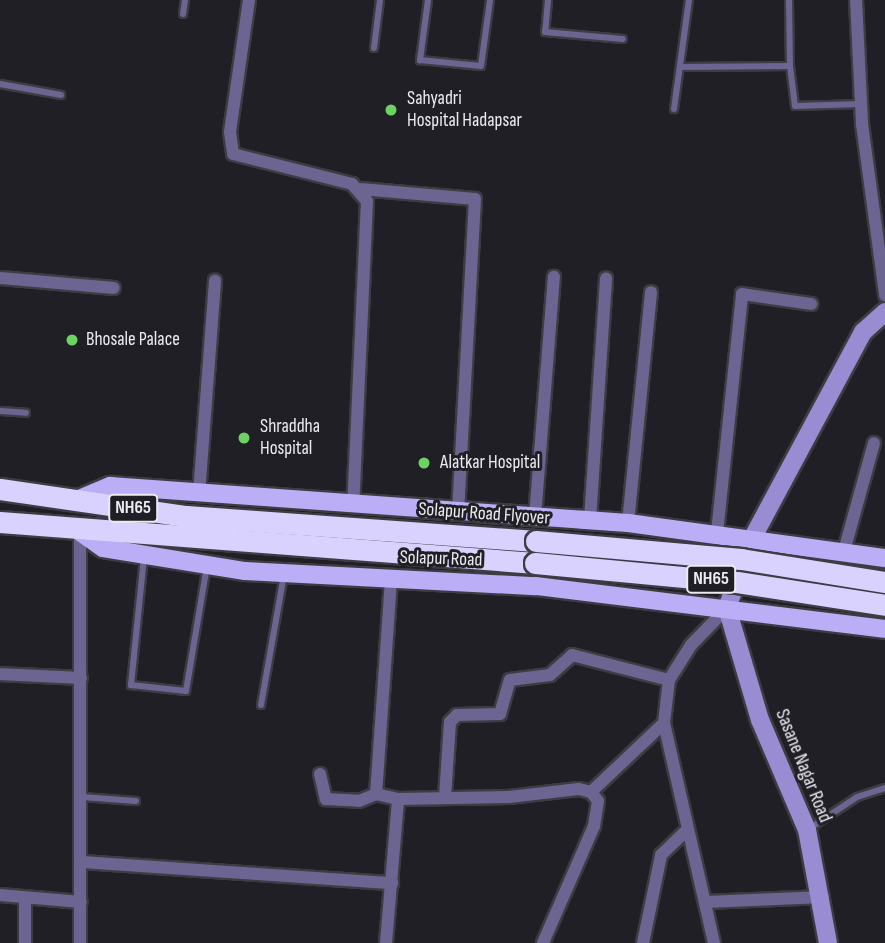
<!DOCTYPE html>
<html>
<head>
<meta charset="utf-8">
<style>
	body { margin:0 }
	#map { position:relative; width:885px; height:943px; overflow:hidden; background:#201f26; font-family:"Sofia Sans Condensed",sans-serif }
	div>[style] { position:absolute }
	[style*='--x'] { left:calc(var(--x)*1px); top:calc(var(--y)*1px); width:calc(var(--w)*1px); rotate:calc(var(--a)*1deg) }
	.roads { filter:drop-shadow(2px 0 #3d3c42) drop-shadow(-2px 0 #3d3c42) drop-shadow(0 2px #3d3c42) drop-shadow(0 -2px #3d3c42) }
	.lane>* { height:6px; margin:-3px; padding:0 3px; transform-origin:3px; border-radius:3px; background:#6d6591 }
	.street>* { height:12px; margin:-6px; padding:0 6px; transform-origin:6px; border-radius:6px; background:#6d6591 }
	.secondary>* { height:18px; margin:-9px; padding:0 9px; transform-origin:9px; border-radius:9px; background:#998cd2 }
	.primary>* { height:18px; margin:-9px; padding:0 9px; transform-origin:9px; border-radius:9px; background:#bbaef6 }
	.highway>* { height:21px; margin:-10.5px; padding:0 10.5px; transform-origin:10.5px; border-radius:10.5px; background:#d9d2fe }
	.bridges { filter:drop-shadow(2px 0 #3d3c42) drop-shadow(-2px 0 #3d3c42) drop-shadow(0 2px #3d3c42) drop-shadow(0 -2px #3d3c42) }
	.highway-bridge>* { height:21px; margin:-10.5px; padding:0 10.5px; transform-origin:10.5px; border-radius:10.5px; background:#d9d2fe }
	.dots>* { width:19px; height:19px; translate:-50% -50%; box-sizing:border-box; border:4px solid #201f26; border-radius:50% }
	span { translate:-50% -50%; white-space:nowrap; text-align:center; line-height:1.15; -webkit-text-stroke:6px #201f26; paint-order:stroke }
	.shield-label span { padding:2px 5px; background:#201f26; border:2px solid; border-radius:5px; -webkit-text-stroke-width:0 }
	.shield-label { font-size:18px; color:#ecebf0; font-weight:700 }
	.poi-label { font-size:19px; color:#ecebf0 }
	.left { translate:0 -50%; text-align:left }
	.street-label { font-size:19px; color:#ecebf0 }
</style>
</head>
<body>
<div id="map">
	<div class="roads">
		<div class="lane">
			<div style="--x:428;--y:0;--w:61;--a:97.6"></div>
			<div style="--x:420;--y:60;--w:61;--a:5.6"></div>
			<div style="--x:481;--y:66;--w:67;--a:-82.2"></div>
			<div style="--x:548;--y:0;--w:32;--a:95"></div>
			<div style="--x:545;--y:32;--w:78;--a:5.1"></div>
			<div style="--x:183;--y:14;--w:14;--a:-82"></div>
			<div style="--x:374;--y:48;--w:48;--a:-82.9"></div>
			<div style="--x:790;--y:66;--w:40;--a:82.9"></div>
			<div style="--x:795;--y:106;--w:66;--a:-1.7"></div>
			<div style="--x:680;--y:67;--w:110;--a:-0.5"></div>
			<div style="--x:790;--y:66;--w:66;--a:-90.9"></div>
			<div style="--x:0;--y:84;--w:62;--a:10.2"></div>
			<div style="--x:674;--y:109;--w:110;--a:-82.2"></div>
			<div style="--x:0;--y:411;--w:26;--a:4"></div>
			<div style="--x:144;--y:557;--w:129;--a:95.8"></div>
			<div style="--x:131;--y:685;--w:55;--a:6.2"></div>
			<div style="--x:186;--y:691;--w:127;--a:-80.5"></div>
			<div style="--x:261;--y:705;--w:132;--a:-80"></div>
			<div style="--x:82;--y:797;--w:54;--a:4.2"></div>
			<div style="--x:810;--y:828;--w:56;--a:-33.4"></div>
			<div style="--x:857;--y:797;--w:29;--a:-18"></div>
		</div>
		<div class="street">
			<div style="--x:249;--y:0;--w:133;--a:98.2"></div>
			<div style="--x:230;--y:132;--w:22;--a:82"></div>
			<div style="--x:233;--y:154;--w:123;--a:14.1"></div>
			<div style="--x:352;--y:184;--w:23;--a:49"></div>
			<div style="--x:367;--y:201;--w:305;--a:92.6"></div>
			<div style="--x:856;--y:0;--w:124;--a:87.2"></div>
			<div style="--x:862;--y:124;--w:173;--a:82.3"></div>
			<div style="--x:361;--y:189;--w:114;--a:5"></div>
			<div style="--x:475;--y:199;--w:313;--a:93.1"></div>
			<div style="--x:0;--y:278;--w:114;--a:5"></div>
			<div style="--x:199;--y:494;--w:214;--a:-85.7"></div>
			<div style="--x:535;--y:517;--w:241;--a:-85.5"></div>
			<div style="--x:590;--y:520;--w:242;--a:-86.2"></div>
			<div style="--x:628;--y:523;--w:232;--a:-84.3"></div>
			<div style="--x:80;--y:532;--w:411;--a:90"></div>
			<div style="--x:717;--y:533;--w:240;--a:-84"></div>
			<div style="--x:742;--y:294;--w:70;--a:8.2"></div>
			<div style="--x:844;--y:551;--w:112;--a:-74.5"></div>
			<div style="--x:391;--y:580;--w:215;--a:94"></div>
			<div style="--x:376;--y:794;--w:23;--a:13"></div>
			<div style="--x:398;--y:799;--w:111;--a:-1"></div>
			<div style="--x:509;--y:797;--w:70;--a:-6.5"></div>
			<div style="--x:579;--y:789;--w:12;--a:14"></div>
			<div style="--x:591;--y:792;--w:11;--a:52"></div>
			<div style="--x:598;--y:801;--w:25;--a:99"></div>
			<div style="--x:594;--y:826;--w:128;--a:113.6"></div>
			<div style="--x:0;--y:674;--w:81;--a:2.8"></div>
			<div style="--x:320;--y:774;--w:26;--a:77"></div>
			<div style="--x:326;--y:799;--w:33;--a:3"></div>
			<div style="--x:359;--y:801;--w:18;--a:-22"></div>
			<div style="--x:591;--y:792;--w:100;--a:-43.4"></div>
			<div style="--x:445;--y:797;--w:75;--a:-86.2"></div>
			<div style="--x:450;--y:722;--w:10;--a:-45"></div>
			<div style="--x:457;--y:715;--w:43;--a:-1.3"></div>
			<div style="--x:500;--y:714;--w:35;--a:-74"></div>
			<div style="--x:510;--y:680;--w:40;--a:-7.1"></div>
			<div style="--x:550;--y:675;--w:30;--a:-42"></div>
			<div style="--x:572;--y:655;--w:100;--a:14.5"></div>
			<div style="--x:82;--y:862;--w:311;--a:3.9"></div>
			<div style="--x:0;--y:895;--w:81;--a:4.9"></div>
			<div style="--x:25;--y:898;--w:45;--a:90"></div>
			<div style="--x:706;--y:902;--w:117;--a:-2.4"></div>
			<div style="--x:386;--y:943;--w:144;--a:-85.2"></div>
			<div style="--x:643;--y:943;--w:90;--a:-78.4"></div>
			<div style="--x:661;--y:855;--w:33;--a:-44"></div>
			<div style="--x:714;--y:943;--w:226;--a:-102.8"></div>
			<div style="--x:664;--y:723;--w:43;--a:-83.4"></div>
			<div style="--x:669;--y:680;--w:41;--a:-57.8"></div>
			<div style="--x:691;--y:645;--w:52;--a:-45.8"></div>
		</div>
		<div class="secondary">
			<div style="--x:828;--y:943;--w:115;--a:-100.5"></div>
			<div style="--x:807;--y:830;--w:120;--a:-113.1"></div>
			<div style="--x:760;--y:720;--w:117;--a:-106.4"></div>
			<div style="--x:727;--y:608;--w:76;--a:-69.9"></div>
			<div style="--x:753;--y:537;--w:233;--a:-61.8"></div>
			<div style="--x:863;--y:332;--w:30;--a:-42"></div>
		</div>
		<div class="primary">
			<div style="--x:79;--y:499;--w:34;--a:-23"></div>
			<div style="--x:110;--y:486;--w:519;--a:4.09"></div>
			<div style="--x:628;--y:523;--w:259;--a:7.8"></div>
			<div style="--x:80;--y:532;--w:28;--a:35"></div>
			<div style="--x:103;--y:548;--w:144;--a:9.2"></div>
			<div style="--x:245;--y:571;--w:291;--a:3"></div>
			<div style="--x:536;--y:586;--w:352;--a:7"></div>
		</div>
		<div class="highway">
			<div style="--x:0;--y:489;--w:188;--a:8.3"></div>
			<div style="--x:186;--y:516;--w:351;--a:4.1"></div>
			<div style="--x:0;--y:522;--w:537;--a:4.38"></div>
		</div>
	</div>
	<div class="bridges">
		<div class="highway-bridge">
			<div style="--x:536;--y:541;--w:206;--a:5"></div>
			<div style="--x:741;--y:559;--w:146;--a:9.1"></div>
			<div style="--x:535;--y:563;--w:203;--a:5.4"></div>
			<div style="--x:737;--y:582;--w:150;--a:8.8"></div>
		</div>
	</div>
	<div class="dots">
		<div style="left:391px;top:110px;background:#6cd362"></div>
		<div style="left:72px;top:340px;background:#6cd362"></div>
		<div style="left:244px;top:438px;background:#6cd362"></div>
		<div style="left:424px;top:463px;background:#6cd362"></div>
	</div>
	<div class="shield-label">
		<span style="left:133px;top:508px">NH65</span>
		<span style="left:711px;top:579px">NH65</span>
	</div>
	<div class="poi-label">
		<span class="left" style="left:407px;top:110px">Sahyadri<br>Hospital Hadapsar</span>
		<span class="left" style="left:86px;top:340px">Bhosale Palace</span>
		<span class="left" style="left:260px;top:438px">Shraddha<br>Hospital</span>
		<span class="left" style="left:440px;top:463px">Alatkar Hospital</span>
	</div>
	<div class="street-label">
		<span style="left:484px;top:514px;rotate:4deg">Solapur Road Flyover</span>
		<span style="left:441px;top:559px;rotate:2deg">Solapur Road</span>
		<span style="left:803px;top:766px;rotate:68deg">Sasane Nagar Road</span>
	</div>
</div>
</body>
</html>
